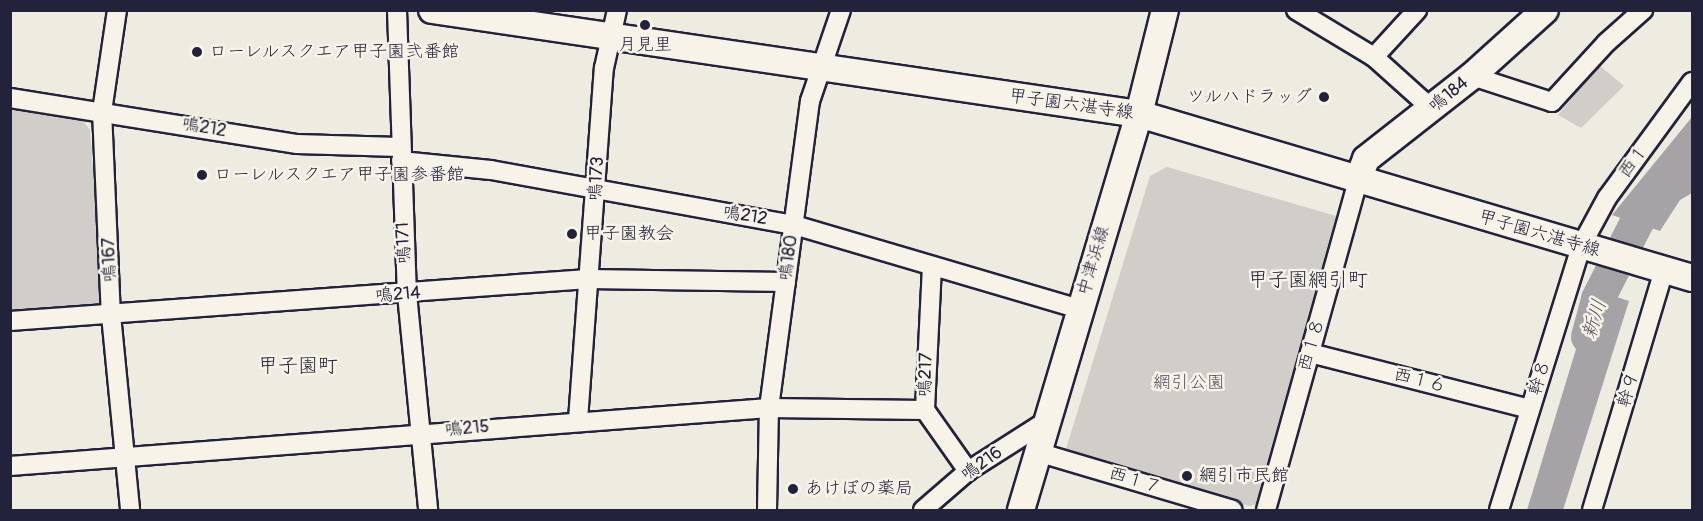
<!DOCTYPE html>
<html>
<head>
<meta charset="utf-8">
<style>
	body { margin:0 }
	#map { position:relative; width:1703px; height:521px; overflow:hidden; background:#eeebe1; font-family:Pangolin,"Klee One",sans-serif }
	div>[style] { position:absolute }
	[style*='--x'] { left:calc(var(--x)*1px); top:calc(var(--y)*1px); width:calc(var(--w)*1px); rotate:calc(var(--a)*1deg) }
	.green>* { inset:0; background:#d1cdc9 }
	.water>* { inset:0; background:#a6a3a6 }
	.river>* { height:34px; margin:-17px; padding:0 17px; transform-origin:17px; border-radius:17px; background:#a6a3a6 }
	.roads { filter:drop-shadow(2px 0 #22223b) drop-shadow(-2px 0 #22223b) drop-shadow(0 2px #22223b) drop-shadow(0 -2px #22223b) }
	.street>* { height:18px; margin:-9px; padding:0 9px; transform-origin:9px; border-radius:9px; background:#f7f3e8 }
	.secondary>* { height:26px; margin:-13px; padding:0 13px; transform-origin:13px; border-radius:13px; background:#f7f3e8 }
	.dots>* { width:16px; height:16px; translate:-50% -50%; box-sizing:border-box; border:3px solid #f7f3e8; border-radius:50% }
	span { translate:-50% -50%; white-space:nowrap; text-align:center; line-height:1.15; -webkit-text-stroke:5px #f7f3e8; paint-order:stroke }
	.poi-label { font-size:18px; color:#22223b }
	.left { translate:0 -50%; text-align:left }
	.right { translate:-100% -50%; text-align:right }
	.street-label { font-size:18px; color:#22223b }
	.park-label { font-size:18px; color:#575566 }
	.neighbourhood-label { font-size:20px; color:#22223b }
	.water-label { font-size:20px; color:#504f60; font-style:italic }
	.frame { position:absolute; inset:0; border:12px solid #22223b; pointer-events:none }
</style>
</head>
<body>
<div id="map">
	<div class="green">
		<div style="clip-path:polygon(1599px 65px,1624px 86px,1581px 128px,1558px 115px)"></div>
		<div style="clip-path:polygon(11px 110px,82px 120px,90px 130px,102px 297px,96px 307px,11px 312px)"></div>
		<div style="clip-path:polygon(1167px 167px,1336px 216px,1258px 504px,1249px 506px,1066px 449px,1150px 176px)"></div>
	</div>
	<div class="water">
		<div style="clip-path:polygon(1692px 117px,1692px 193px,1680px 200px,1660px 231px,1612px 215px)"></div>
		<div style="clip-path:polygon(1594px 290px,1629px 301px,1563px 510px,1527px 510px)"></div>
	</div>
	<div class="river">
		<div style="--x:1588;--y:337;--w:39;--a:-75"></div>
		<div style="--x:1598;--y:299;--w:89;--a:-63.1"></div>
		<div style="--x:1638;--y:220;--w:89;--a:-52.7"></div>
	</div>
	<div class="roads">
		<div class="street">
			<div style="--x:117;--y:10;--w:102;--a:98.4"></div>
			<div style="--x:102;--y:111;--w:204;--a:87.5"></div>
			<div style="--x:111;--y:315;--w:196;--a:84.4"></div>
			<div style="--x:397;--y:10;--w:284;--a:88"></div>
			<div style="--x:407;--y:294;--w:217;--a:84.4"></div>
			<div style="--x:1296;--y:10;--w:91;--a:31.1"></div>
			<div style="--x:1374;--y:57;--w:78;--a:41.9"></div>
			<div style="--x:1374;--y:57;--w:64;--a:-47.5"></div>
			<div style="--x:1472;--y:76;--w:84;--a:18"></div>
			<div style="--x:1552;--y:102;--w:80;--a:-47.5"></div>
			<div style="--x:1606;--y:43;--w:50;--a:-41.7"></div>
			<div style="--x:10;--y:98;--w:291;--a:9.1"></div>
			<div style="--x:297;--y:144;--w:102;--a:1.7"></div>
			<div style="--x:401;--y:161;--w:90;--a:5.7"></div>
			<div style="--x:491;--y:170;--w:308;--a:10.3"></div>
			<div style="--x:794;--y:225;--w:297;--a:16.4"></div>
			<div style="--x:932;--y:266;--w:144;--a:92.8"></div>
			<div style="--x:925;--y:410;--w:75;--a:54.8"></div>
			<div style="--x:10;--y:321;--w:580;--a:-4.16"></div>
			<div style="--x:588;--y:279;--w:198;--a:0.9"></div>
			<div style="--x:1310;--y:353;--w:227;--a:14.3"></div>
			<div style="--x:578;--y:420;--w:353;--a:-85.8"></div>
			<div style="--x:604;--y:68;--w:59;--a:-77.4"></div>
			<div style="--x:1037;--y:452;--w:204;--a:16.5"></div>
			<div style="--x:10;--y:466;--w:761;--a:-4.37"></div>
			<div style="--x:769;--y:408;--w:156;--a:0.7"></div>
			<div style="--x:767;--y:510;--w:102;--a:-88.9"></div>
			<div style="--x:769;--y:408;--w:310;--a:-82.4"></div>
			<div style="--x:810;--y:101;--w:96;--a:-71.2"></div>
			<div style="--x:923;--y:510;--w:60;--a:-40.9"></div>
			<div style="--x:968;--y:471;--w:91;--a:-32.5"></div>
			<div style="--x:1266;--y:510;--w:343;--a:-74.4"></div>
			<div style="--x:1499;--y:510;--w:276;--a:-72.7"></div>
			<div style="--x:1581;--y:246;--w:55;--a:-61.6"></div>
			<div style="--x:1607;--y:198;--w:144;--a:-53.8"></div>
			<div style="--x:1592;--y:510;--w:251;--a:-73.3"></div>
		</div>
		<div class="secondary">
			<div style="--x:432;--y:10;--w:715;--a:8.37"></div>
			<div style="--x:1139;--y:114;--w:577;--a:16.52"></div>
			<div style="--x:1358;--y:180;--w:22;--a:-69"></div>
			<div style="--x:1366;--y:159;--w:135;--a:-38.1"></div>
			<div style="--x:1472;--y:76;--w:98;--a:-42.1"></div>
			<div style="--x:1021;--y:510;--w:413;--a:-73.4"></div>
			<div style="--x:1139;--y:114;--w:107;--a:-76"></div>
		</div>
	</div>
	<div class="dots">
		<div style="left:645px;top:25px;background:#22223b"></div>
		<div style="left:197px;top:52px;background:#22223b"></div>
		<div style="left:1324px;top:97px;background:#22223b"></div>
		<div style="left:202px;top:175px;background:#22223b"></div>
		<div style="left:572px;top:234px;background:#22223b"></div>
		<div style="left:1187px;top:476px;background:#22223b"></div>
		<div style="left:793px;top:489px;background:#22223b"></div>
	</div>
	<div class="poi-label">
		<span style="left:645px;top:45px">月見里</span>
		<span class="left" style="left:209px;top:52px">ローレルスクエア甲子園弐番館</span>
		<span class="right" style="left:1312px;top:97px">ツルハドラッグ</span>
		<span class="left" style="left:214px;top:175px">ローレルスクエア甲子園参番館</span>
		<span class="left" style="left:584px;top:234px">甲子園教会</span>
		<span class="left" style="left:1199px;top:476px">網引市民館</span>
		<span class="left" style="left:805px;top:489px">あけぼの薬局</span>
	</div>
	<div class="street-label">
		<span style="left:1449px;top:95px;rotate:-39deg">鳴184</span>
		<span style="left:1071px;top:105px;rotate:8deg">甲子園六湛寺線</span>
		<span style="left:204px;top:128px;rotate:10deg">鳴212</span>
		<span style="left:1634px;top:162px;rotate:-53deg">西１</span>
		<span style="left:597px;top:179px;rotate:-86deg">鳴173</span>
		<span style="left:745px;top:216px;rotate:10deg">鳴212</span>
		<span style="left:1539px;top:234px;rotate:16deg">甲子園六湛寺線</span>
		<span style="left:404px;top:243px;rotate:-92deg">鳴171</span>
		<span style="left:789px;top:258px;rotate:-82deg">鳴180</span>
		<span style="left:110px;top:260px;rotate:-92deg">鳴167</span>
		<span style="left:1094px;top:261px;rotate:-73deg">中津浜線</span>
		<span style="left:398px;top:295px;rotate:-4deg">鳴214</span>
		<span style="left:1312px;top:345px;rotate:-74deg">西１８</span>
		<span style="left:926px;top:375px;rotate:-87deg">鳴217</span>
		<span style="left:1540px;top:378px;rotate:-73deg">幹８</span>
		<span style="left:1420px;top:381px;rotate:14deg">西１６</span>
		<span style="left:1629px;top:390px;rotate:-73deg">幹９</span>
		<span style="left:467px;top:429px;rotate:-5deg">鳴215</span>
		<span style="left:982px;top:464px;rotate:-35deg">鳴216</span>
		<span style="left:1135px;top:481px;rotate:17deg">西１７</span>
	</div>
	<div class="park-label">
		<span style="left:1189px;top:383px">網引公園</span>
	</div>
	<div class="neighbourhood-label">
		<span style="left:1308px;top:279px">甲子園網引町</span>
		<span style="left:298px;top:365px">甲子園町</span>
	</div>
	<div class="water-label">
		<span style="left:1594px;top:319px;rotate:-73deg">新川</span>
	</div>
	<div class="frame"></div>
</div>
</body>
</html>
